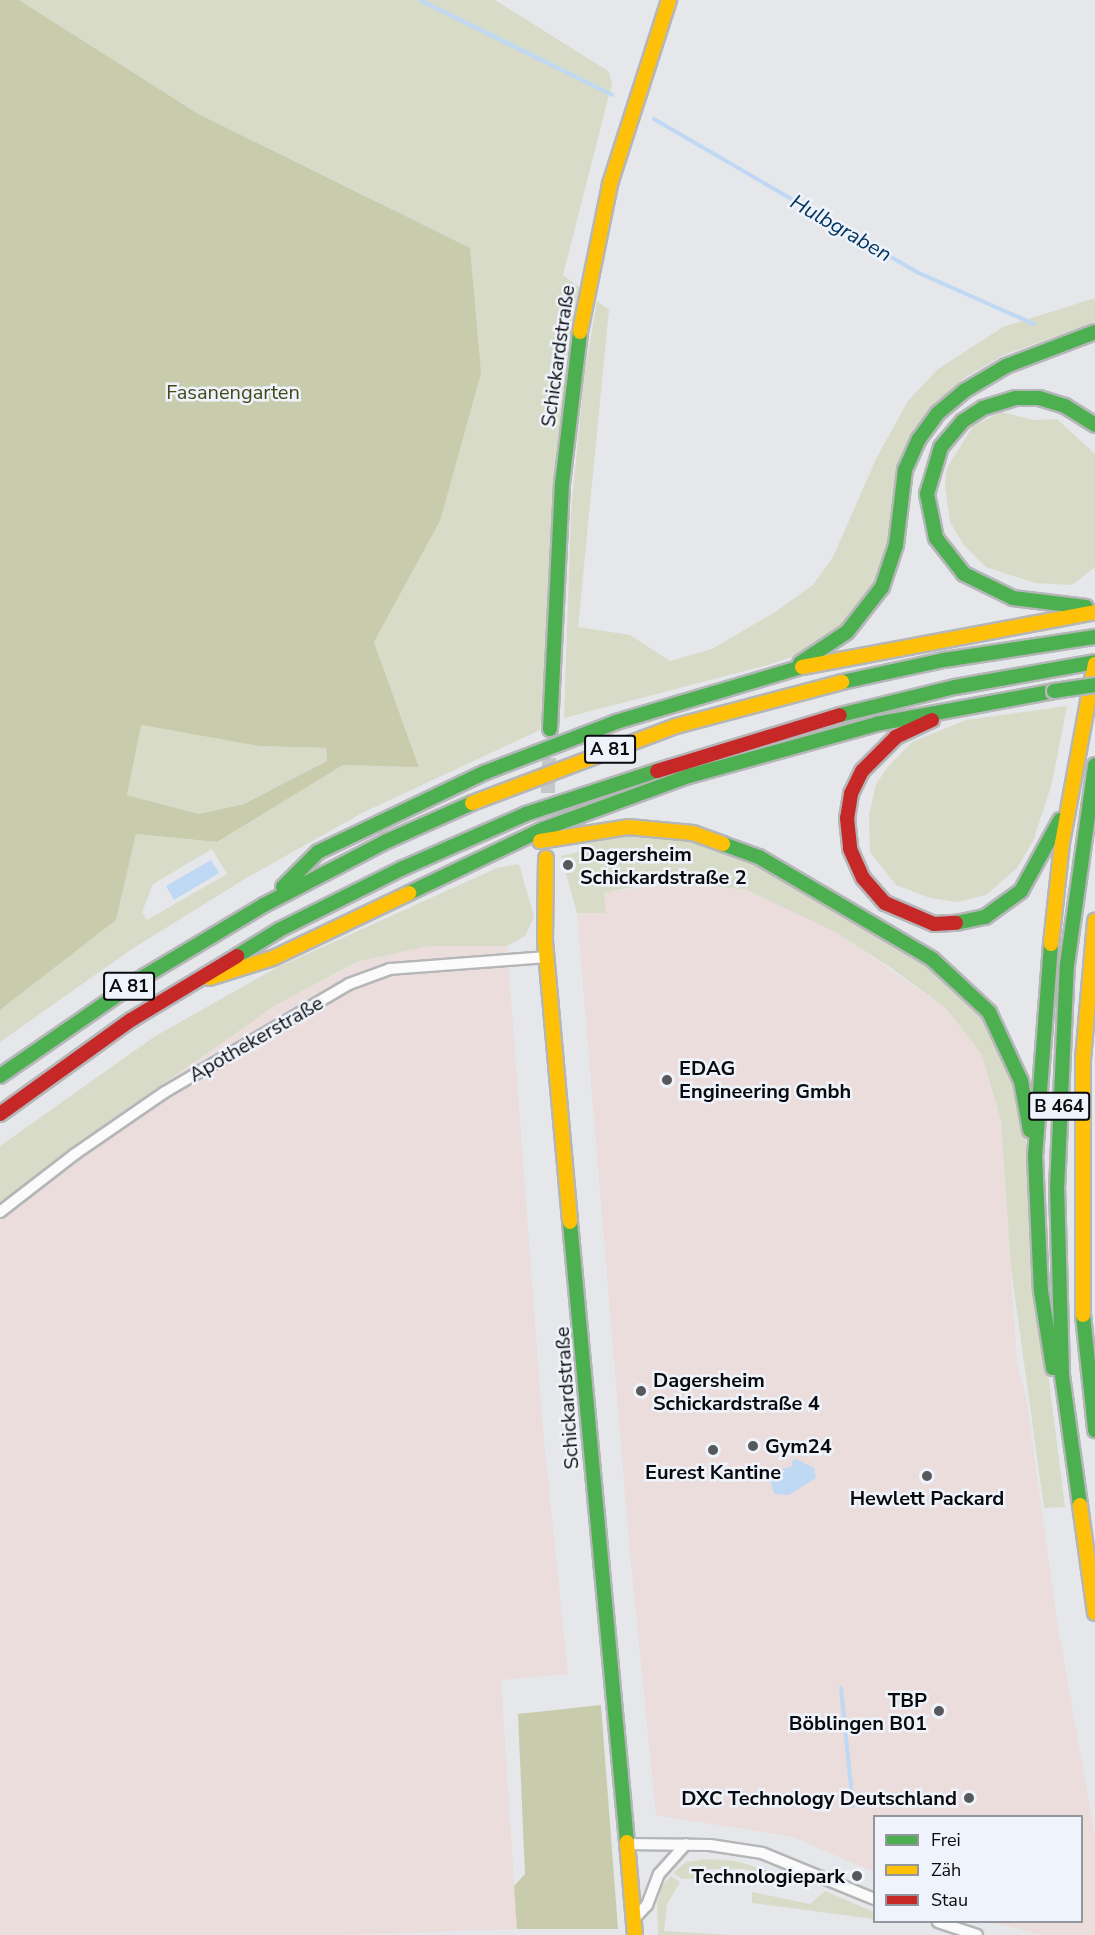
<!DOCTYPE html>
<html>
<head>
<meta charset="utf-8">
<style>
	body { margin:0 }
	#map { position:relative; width:1095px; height:1935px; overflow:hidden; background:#e5e7ea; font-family:"Nunito Sans",sans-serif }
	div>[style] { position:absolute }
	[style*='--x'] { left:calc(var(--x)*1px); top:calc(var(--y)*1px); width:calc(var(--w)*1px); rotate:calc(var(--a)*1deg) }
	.commercial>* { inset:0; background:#eadddb }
	.green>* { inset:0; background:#d8dbc7 }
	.forest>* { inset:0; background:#c8ccac }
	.water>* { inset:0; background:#bfd8f3 }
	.stream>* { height:4px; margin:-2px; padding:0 2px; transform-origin:2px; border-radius:2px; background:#bfd8f3 }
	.secondary-tunnel>* { height:14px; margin-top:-7px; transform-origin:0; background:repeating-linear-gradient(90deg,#c4c6c9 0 14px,transparent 0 21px) }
	.roads { filter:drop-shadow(2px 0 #b5b6b8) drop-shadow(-2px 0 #b5b6b8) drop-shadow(0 2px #b5b6b8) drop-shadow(0 -2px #b5b6b8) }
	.street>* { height:10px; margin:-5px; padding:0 5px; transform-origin:5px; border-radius:5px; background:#fbfbfc }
	.fast>* { height:14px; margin:-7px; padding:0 7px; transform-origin:7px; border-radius:7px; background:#4caf50 }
	.slow>* { height:14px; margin:-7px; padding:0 7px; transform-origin:7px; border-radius:7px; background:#ffc107 }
	.jam>* { height:14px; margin:-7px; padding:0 7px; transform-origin:7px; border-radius:7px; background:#c62828 }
	.bridges { filter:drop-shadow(2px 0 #b5b6b8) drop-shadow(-2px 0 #b5b6b8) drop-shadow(0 2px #b5b6b8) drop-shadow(0 -2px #b5b6b8) }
	.fast-bridge>* { height:14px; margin:-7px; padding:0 7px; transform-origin:7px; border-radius:7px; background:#4caf50 }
	.dots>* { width:16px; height:16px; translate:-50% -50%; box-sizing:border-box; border:3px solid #eff3fb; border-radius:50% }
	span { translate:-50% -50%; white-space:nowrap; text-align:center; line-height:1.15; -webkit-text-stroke:5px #eff3fb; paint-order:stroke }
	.shield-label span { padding:2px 4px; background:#eff3fb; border:2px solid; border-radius:4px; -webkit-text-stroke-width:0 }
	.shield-label { font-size:18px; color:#0a0b0e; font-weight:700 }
	.street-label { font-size:20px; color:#0a0b0e }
	.park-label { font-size:20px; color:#454719 }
	.poi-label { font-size:20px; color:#0a0b0e; font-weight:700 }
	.left { translate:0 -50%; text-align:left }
	.right { translate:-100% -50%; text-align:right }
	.water-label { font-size:21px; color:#033660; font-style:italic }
	.legend { position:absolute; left:873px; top:1815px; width:210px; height:108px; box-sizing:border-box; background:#eff3fb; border:2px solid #93969c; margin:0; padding:8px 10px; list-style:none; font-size:18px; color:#0a0b0e }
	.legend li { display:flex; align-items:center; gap:12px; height:30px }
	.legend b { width:30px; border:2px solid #93969c }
</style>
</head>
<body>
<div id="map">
	<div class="commercial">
		<div style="clip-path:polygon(679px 882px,747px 890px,837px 933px,946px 1008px,982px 1055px,1001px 1122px,1017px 1363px,1026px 1397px,1058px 1628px,1095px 1836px,1095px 1935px,1041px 1935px,994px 1922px,1082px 1922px,1082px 1816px,874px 1816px,874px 1872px,793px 1837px,656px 1815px,630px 1553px,577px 913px,606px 912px,603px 893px)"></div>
		<div style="clip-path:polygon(429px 946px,507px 946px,543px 1431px,568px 1674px,501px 1680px,517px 1929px,338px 1935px,0 1935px,0 1206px,123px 1112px,276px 1005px,356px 962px)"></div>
	</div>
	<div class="green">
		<div style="clip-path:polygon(evenodd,19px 0,495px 0,608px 71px,612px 83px,563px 275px,580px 288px,559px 456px,540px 730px,362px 813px,248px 877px,132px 949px,0 1042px,0 1010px,116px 920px,136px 834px,217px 842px,343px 765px,419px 766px,374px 642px,440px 521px,200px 115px,19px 0,212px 849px,227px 874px,147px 920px,142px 912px,153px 884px,212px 849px)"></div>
		<div style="clip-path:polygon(1095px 298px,1095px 322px,1004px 355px,964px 378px,922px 418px,896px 477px,892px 529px,877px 582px,848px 624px,800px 654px,768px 665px,564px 718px,571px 512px,584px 378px,597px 301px,609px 310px,578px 627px,630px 635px,670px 661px,712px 649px,775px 612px,813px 585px,833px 557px,877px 457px,908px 401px,938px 369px,1003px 327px)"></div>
		<div style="clip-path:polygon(1001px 412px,1034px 420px,1057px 419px,1095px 454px,1095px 567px,1072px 585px,1035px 583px,986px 567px,963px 544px,950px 522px,945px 486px,947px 468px,973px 426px)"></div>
		<div style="clip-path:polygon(1067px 706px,1052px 783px,1033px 841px,1017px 868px,986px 895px,957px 902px,930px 898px,896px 885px,870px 852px,869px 815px,876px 784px,888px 767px,912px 742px,966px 720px)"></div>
		<div style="clip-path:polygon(140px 725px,259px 746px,326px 748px,327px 761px,244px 804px,200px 814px,127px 795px)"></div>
		<div style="clip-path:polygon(646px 831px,739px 852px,915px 952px,984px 1015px,1023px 1106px,1041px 1318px,1065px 1507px,1044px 1508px,1011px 1268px,1001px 1121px,982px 1055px,946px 1008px,894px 970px,837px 933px,747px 890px,679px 882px,642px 885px,604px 893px,606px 913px,577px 913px,561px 856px,579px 852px,578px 838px)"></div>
		<div style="clip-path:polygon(519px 864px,534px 917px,525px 936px,507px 946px,429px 946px,356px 962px,276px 1005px,123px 1112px,0 1206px,0 1146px,154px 1037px,274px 969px,497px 868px)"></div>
		<div style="clip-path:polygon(705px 1859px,735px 1861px,783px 1875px,743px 1869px,708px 1869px,707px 1878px,682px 1879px,673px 1873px,686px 1862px)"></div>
		<div style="clip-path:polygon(671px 1876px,680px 1882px,667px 1904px,664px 1931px,730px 1935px,658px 1935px,657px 1903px,663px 1885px)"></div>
		<div style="clip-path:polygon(825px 1891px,874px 1912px,874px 1919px,752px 1903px,752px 1892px,810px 1904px)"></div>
	</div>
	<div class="forest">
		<div style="clip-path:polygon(evenodd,0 0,19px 0,200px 115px,470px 248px,481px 373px,440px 521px,374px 642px,419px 767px,343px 765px,217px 842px,136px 834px,116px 920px,0 1010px,0 0,141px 725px,259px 746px,326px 748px,327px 761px,244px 804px,199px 814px,127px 795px,141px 725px)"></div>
		<div style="clip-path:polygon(601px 1705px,618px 1929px,517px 1929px,514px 1886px,525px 1874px,518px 1714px)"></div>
	</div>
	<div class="water">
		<div style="clip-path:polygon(211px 860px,219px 873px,174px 900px,166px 886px)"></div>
		<div style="clip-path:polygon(797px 1459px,814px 1468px,816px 1478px,789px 1495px,774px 1494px,769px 1473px,792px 1466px,792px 1461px)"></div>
	</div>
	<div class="stream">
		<div style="--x:420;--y:0;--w:214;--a:26.3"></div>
		<div style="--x:654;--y:119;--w:306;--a:30.2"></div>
		<div style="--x:919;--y:273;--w:126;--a:23.9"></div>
		<div style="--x:841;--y:1688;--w:119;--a:84.2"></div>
	</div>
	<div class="secondary-tunnel">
		<div style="--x:547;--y:814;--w:74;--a:-87.7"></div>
	</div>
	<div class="roads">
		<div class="street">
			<div style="--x:0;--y:1212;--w:95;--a:-37.7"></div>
			<div style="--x:75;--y:1154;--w:109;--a:-34.6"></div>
			<div style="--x:165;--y:1092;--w:213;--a:-30.4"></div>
			<div style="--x:349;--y:984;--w:44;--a:-20.1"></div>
			<div style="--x:390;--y:969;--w:156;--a:-4.4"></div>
			<div style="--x:626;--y:1844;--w:84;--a:0.7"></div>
			<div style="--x:710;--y:1845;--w:53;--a:8.7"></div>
			<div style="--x:762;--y:1853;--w:121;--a:22.3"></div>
			<div style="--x:633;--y:1920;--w:21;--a:-47"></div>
			<div style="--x:647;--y:1905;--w:33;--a:-69"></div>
			<div style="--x:659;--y:1874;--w:40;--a:-48"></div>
			<div style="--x:938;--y:1922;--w:41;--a:18.4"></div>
		</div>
		<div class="fast">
			<div style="--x:1086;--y:607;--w:74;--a:-173"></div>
			<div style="--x:1013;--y:598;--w:55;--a:-153.9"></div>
			<div style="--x:964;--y:574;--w:46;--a:-127.9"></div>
			<div style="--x:936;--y:538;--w:45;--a:-101.6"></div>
			<div style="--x:927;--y:494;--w:49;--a:-73.4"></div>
			<div style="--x:941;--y:447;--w:34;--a:-50"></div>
			<div style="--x:963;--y:421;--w:24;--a:-33"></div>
			<div style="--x:983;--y:408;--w:34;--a:-17"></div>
			<div style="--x:1016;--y:398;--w:23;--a:0"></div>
			<div style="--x:1039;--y:398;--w:27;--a:17"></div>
			<div style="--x:1065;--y:406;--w:36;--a:32"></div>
			<div style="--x:800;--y:663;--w:56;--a:-33.4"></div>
			<div style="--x:847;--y:632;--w:57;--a:-52.1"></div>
			<div style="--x:882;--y:587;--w:44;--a:-71.6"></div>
			<div style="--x:896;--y:545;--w:76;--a:-83.2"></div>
			<div style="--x:905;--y:470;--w:34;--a:-66"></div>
			<div style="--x:919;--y:439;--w:32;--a:-54"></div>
			<div style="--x:938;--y:413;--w:34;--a:-40"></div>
			<div style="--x:964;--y:391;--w:49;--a:-30.8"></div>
			<div style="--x:1006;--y:366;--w:95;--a:-20.9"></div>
			<div style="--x:842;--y:682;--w:104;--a:-12.2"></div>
			<div style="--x:944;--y:660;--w:153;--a:-8.7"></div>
			<div style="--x:840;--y:715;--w:118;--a:-13.7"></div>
			<div style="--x:955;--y:687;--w:142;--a:-10.1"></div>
			<div style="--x:550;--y:729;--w:245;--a:-87.2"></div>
			<div style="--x:562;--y:484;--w:153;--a:-83.2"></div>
			<div style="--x:723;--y:844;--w:38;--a:20"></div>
			<div style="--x:759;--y:857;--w:201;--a:30.5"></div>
			<div style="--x:932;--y:959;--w:78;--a:42.9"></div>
			<div style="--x:989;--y:1012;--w:76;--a:65.1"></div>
			<div style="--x:1021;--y:1081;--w:50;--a:79.6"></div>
			<div style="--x:283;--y:887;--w:49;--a:-45"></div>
			<div style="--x:318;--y:852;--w:186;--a:-25.5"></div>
			<div style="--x:486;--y:772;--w:139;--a:-21"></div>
			<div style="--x:616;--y:722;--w:194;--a:-16.5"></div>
			<div style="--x:409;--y:893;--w:148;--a:-25.5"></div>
			<div style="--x:543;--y:829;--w:155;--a:-20"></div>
			<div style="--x:689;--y:776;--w:194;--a:-15.5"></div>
			<div style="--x:876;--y:724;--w:181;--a:-10.5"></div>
			<div style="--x:956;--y:923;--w:30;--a:-12"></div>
			<div style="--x:985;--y:917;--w:44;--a:-35.8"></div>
			<div style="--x:1021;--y:891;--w:81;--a:-61.2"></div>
			<div style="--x:1051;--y:944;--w:212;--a:94.3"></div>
			<div style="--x:1035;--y:1155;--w:136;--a:87.5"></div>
			<div style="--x:1041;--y:1291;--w:78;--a:81.1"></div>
			<div style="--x:237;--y:956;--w:49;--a:-31.8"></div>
			<div style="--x:279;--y:930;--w:139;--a:-26.6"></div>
			<div style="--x:403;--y:868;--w:134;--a:-23.7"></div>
			<div style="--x:526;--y:814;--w:138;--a:-18.2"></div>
			<div style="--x:0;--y:1076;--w:176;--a:-34.6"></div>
			<div style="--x:145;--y:976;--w:139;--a:-30.8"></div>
			<div style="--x:264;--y:905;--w:139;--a:-27.5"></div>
			<div style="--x:387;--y:841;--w:93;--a:-24.1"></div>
			<div style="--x:570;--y:1222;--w:623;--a:84.75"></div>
			<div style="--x:1083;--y:1315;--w:116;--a:84"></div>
			<div style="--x:1080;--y:1505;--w:131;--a:-97.9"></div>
			<div style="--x:1062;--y:1375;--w:185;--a:-91.5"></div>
			<div style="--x:1057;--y:1190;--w:225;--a:-87.5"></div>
			<div style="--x:1067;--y:965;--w:202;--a:-82"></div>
		</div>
		<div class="slow">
			<div style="--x:580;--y:332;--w:151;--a:-78.5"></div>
			<div style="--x:610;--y:184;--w:193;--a:-72.2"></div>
			<div style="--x:802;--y:667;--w:298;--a:-10.6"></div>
			<div style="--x:472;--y:803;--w:218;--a:-20.7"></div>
			<div style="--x:676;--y:726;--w:172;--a:-14.8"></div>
			<div style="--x:540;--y:841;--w:89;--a:-9"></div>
			<div style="--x:628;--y:827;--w:65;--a:5.3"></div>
			<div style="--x:693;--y:833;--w:32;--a:20"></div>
			<div style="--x:546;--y:858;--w:83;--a:90.7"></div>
			<div style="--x:545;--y:941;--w:282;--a:84.9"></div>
			<div style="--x:1051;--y:944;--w:102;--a:-83.8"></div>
			<div style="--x:1062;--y:843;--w:182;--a:-79.6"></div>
			<div style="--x:209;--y:978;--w:67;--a:-17.4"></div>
			<div style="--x:273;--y:958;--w:151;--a:-25.5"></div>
			<div style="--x:1083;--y:1315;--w:256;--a:-90"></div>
			<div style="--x:1083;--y:1059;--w:139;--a:-85"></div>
			<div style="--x:1080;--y:1505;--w:109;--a:82.1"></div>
			<div style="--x:627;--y:1842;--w:93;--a:85.1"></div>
		</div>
		<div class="jam">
			<div style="--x:932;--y:720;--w:40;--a:155"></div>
			<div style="--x:896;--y:737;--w:48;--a:135"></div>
			<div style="--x:862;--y:771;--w:25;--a:116"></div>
			<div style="--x:851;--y:794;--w:24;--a:99"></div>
			<div style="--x:847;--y:818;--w:31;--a:84"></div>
			<div style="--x:850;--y:849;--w:32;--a:66"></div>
			<div style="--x:863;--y:878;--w:33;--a:49"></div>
			<div style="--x:885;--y:903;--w:53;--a:23.2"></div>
			<div style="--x:934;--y:924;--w:22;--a:-3"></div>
			<div style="--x:657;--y:771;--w:191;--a:-17"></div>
			<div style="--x:0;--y:1114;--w:161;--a:-35.7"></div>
			<div style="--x:131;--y:1020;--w:124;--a:-31.1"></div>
		</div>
	</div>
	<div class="bridges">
		<div class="fast-bridge">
			<div style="--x:1054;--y:691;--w:41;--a:-8.3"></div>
		</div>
	</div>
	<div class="dots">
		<div style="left:568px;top:865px;background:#57585b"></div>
		<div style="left:667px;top:1080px;background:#57585b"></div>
		<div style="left:641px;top:1391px;background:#57585b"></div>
		<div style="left:753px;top:1446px;background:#57585b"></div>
		<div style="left:713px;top:1450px;background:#57585b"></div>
		<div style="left:927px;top:1476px;background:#57585b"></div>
		<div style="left:939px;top:1711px;background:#57585b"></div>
		<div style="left:969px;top:1798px;background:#57585b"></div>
		<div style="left:857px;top:1876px;background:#57585b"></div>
	</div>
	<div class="shield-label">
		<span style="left:610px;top:749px">A 81</span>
		<span style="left:129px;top:986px">A 81</span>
		<span style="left:1059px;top:1106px">B 464</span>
	</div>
	<div class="street-label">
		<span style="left:558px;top:356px;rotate:-82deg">Schickardstraße</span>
		<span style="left:256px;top:1039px;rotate:-30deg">Apothekerstraße</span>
		<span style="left:567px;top:1398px;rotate:-94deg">Schickardstraße</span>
	</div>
	<div class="park-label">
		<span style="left:233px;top:392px">Fasanengarten</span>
	</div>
	<div class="poi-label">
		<span class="left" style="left:580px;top:866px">Dagersheim<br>Schickardstraße 2</span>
		<span class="left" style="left:679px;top:1080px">EDAG<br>Engineering Gmbh</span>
		<span class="left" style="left:653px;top:1392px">Dagersheim<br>Schickardstraße 4</span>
		<span class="left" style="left:765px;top:1446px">Gym24</span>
		<span style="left:713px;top:1472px">Eurest Kantine</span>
		<span style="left:927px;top:1498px">Hewlett Packard</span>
		<span class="right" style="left:927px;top:1712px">TBP<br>Böblingen B01</span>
		<span class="right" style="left:957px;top:1798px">DXC Technology Deutschland</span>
		<span class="right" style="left:845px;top:1876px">Technologiepark</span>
	</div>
	<div class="water-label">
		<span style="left:841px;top:228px;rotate:30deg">Hulbgraben</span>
	</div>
	<ul class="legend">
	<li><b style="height:8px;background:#4caf50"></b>Frei</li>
	<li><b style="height:8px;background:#ffc107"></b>Zäh</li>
	<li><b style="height:8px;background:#c62828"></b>Stau</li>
	</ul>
</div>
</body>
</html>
